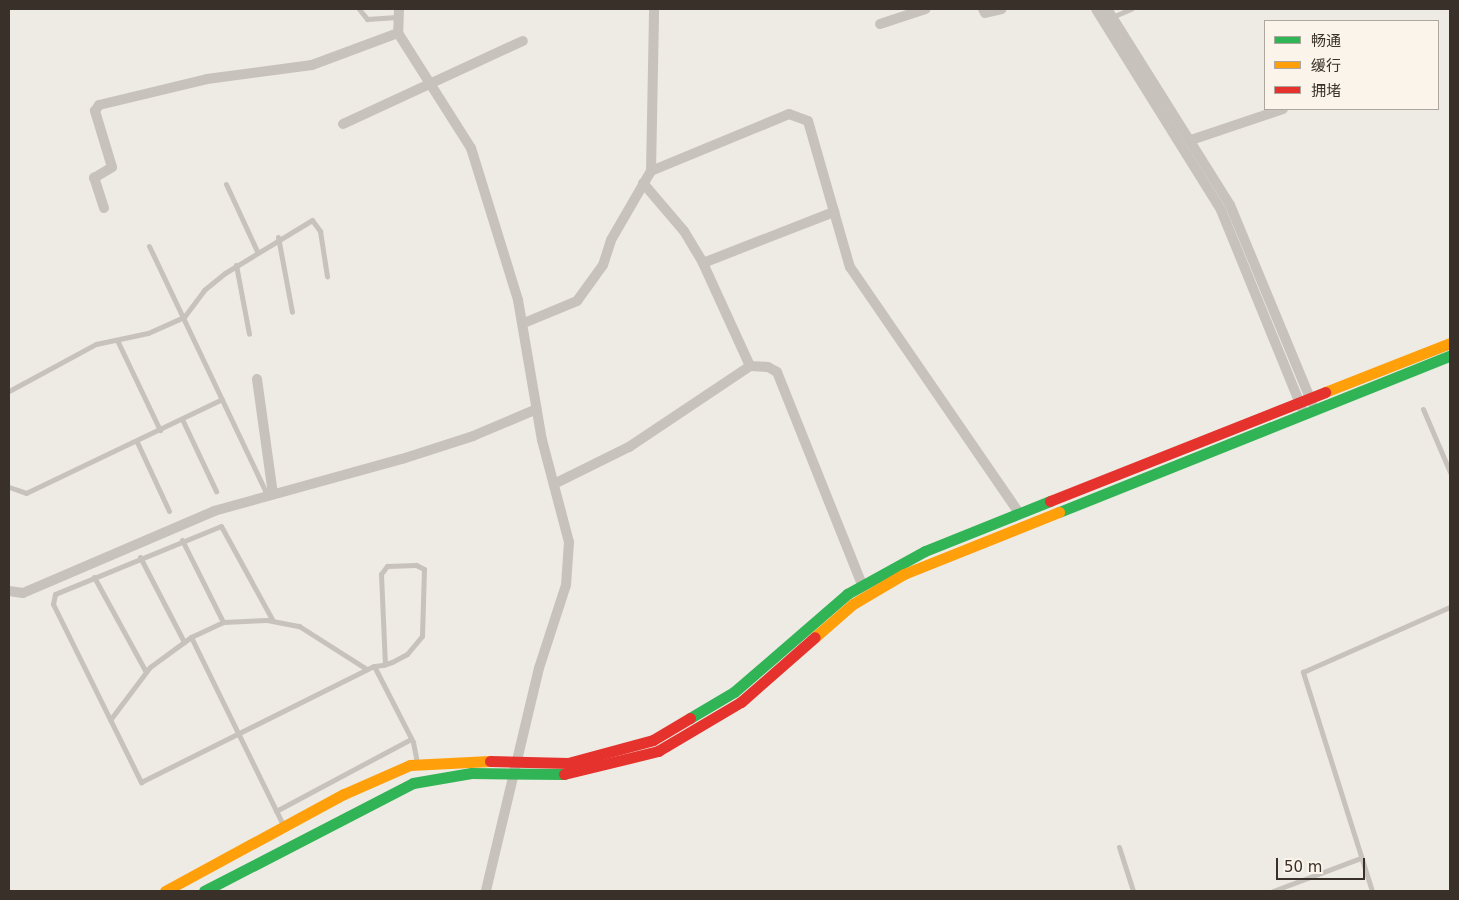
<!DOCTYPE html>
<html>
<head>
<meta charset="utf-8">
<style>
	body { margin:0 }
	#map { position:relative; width:1459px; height:900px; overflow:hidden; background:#eeeae4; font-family:"DejaVu Sans","Noto Sans SC",sans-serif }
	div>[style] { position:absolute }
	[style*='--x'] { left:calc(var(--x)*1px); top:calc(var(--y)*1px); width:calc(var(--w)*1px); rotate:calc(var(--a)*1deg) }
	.lane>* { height:5px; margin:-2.5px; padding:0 2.5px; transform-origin:2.5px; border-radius:2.5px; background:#c7c2bc }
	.street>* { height:10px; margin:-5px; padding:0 5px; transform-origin:5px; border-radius:5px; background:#c7c2bc }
	.fast>* { height:11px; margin:-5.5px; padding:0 5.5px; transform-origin:5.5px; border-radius:5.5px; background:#30b455 }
	.slow>* { height:11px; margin:-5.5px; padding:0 5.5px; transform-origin:5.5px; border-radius:5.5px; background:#ff9f0a }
	.jam>* { height:11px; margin:-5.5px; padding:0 5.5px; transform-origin:5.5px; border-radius:5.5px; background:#e5322d }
	span { translate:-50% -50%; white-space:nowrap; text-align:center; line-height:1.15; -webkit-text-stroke:4px #faf4eb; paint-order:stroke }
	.frame { position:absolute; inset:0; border:10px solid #39302a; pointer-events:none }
	.legend { position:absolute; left:1264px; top:20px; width:175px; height:90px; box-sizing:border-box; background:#faf4eb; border:1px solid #ada69e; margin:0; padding:6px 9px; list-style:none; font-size:15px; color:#39302a }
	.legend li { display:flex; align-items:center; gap:10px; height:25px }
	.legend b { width:25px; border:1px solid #ada69e }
	.scale { position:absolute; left:1276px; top:858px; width:89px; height:22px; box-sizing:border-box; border:2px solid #39302a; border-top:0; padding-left:6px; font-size:15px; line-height:18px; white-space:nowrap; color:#39302a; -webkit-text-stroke:4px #faf4eb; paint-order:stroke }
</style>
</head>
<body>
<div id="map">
	<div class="lane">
		<div style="--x:359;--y:9;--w:13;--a:51"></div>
		<div style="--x:367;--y:19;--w:30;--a:-4"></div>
		<div style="--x:1112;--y:17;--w:21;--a:-23"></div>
		<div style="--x:226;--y:184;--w:74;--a:65.2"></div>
		<div style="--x:278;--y:237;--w:76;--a:79.4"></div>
		<div style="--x:149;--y:246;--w:276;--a:64.6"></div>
		<div style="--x:236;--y:265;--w:70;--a:79.3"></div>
		<div style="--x:117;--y:340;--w:100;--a:64.5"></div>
		<div style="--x:9;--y:391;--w:99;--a:-28.4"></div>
		<div style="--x:96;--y:344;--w:53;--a:-11.9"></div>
		<div style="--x:148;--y:333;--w:39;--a:-24"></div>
		<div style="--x:184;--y:317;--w:34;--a:-53"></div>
		<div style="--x:204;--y:290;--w:27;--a:-39"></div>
		<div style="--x:225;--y:273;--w:102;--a:-31.3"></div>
		<div style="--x:312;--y:220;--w:14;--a:54"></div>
		<div style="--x:320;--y:231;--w:46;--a:81.2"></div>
		<div style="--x:1423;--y:409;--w:69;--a:66.8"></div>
		<div style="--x:182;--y:419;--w:80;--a:64.7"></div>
		<div style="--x:137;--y:442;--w:76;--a:65.1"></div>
		<div style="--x:9;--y:487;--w:18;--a:19"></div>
		<div style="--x:26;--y:493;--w:217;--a:-25.6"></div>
		<div style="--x:182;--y:540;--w:92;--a:63.4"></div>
		<div style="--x:140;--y:557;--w:96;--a:62.6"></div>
		<div style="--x:94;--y:577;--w:108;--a:61.3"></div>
		<div style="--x:273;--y:621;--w:108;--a:-118.7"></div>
		<div style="--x:221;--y:526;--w:179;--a:157.7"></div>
		<div style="--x:55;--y:594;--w:10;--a:101"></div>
		<div style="--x:53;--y:604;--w:199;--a:63.7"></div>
		<div style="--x:141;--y:782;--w:260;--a:-26.5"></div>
		<div style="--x:374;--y:666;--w:85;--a:62.8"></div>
		<div style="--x:413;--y:742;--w:20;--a:79"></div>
		<div style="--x:191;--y:637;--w:209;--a:63.9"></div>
		<div style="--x:374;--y:666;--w:9;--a:-6"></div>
		<div style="--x:383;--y:665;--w:9;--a:-18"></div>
		<div style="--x:392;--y:662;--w:17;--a:-28"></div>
		<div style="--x:407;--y:654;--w:23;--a:-50"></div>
		<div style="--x:422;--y:636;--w:67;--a:-88.3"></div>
		<div style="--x:424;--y:569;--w:9;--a:-153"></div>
		<div style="--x:416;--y:565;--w:29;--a:178"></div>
		<div style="--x:387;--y:566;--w:10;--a:127"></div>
		<div style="--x:381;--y:574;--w:90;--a:87.5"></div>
		<div style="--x:110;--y:720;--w:66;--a:-53"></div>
		<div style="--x:150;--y:667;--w:51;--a:-36.2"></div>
		<div style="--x:191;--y:637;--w:35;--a:-25"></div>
		<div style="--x:223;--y:622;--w:44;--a:-2.6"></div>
		<div style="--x:267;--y:620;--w:33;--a:11"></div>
		<div style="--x:299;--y:626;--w:78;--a:32.5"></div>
		<div style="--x:276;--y:811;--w:153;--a:-28.1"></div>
		<div style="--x:1119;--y:847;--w:46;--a:72.3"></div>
		<div style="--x:1273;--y:891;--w:94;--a:-20.6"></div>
		<div style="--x:1372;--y:891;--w:230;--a:-107.5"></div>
		<div style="--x:1303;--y:672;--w:161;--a:-23.9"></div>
	</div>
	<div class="street">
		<div style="--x:399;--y:9;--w:24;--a:92"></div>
		<div style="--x:398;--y:33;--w:136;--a:57.6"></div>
		<div style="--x:471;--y:148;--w:159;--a:72.8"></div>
		<div style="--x:518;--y:300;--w:142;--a:80.3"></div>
		<div style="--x:542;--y:440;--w:106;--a:75.2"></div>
		<div style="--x:569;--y:542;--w:43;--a:94"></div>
		<div style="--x:566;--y:585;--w:87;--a:108"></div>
		<div style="--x:539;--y:668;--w:229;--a:103.4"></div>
		<div style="--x:983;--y:9;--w:4;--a:63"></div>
		<div style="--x:985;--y:13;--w:17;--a:-13"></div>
		<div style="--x:1096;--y:9;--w:237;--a:58.1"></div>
		<div style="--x:1221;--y:210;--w:214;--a:67.8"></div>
		<div style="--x:1107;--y:9;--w:231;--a:57.9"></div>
		<div style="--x:1230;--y:205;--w:214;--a:67.5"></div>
		<div style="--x:880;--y:24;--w:48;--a:-18.1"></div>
		<div style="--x:343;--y:124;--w:198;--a:-24.8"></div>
		<div style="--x:1191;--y:140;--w:97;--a:-18.6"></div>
		<div style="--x:651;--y:171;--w:149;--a:-22.4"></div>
		<div style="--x:789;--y:114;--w:20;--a:20"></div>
		<div style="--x:808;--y:121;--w:152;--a:74"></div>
		<div style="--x:850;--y:267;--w:298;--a:55.5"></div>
		<div style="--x:643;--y:183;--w:63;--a:49.5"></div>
		<div style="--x:684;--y:231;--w:35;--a:59"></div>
		<div style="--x:702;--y:261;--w:115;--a:65.4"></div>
		<div style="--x:104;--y:208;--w:32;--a:-108"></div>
		<div style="--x:94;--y:178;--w:21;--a:-31"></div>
		<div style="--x:112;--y:167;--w:59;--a:-106.9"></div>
		<div style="--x:95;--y:111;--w:7;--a:-56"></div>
		<div style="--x:99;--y:105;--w:111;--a:-13.5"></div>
		<div style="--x:207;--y:79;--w:106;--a:-7.6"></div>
		<div style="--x:312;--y:65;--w:92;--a:-20.4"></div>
		<div style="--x:703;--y:263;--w:141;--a:-21.3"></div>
		<div style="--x:524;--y:323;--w:57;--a:-22.5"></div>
		<div style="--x:577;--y:301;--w:44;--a:-54.2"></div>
		<div style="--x:603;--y:265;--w:26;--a:-72"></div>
		<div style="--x:611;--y:240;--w:80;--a:-59.9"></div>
		<div style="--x:651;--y:171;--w:162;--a:-88.9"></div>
		<div style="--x:257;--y:379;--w:116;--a:82.1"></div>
		<div style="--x:554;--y:484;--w:84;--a:-26.3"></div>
		<div style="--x:629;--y:447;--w:146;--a:-33.8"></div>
		<div style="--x:750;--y:366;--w:18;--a:3"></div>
		<div style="--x:768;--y:367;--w:10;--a:29"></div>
		<div style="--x:777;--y:372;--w:229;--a:68.2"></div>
		<div style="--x:9;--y:591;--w:14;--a:8"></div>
		<div style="--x:23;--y:593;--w:208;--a:-23.2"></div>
		<div style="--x:214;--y:511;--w:195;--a:-15.5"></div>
		<div style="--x:402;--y:459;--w:75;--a:-17.9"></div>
		<div style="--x:473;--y:436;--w:69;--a:-22.9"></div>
	</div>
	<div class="fast">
		<div style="--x:1059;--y:512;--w:421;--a:-21.8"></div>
		<div style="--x:690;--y:718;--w:51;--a:-30.6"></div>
		<div style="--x:734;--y:692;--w:150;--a:-40.9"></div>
		<div style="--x:847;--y:594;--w:89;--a:-28.9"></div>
		<div style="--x:925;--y:551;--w:135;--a:-21.8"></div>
		<div style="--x:204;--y:891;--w:235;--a:-27.3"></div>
		<div style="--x:413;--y:783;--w:59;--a:-9.8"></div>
		<div style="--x:471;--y:773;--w:93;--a:0.6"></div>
	</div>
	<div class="slow">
		<div style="--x:1325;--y:392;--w:134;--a:-21.4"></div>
		<div style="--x:815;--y:637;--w:50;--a:-41"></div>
		<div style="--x:853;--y:604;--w:59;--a:-30.5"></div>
		<div style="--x:904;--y:574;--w:167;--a:-21.8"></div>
		<div style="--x:165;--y:891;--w:204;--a:-28.5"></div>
		<div style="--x:344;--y:794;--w:72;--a:-23.7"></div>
		<div style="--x:410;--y:765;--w:80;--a:-2.9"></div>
	</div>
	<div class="jam">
		<div style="--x:1050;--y:501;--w:296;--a:-21.6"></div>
		<div style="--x:490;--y:761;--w:78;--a:1.5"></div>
		<div style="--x:568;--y:763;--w:88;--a:-15.1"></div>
		<div style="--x:653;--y:740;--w:43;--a:-30.7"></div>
		<div style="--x:564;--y:774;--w:97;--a:-13.7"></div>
		<div style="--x:658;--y:751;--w:96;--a:-30.6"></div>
		<div style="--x:741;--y:702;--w:98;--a:-41.3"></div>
	</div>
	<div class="frame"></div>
	<ul class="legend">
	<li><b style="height:6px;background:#30b455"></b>畅通</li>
	<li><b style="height:6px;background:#ff9f0a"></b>缓行</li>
	<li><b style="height:6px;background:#e5322d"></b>拥堵</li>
	</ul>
	<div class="scale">50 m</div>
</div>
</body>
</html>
